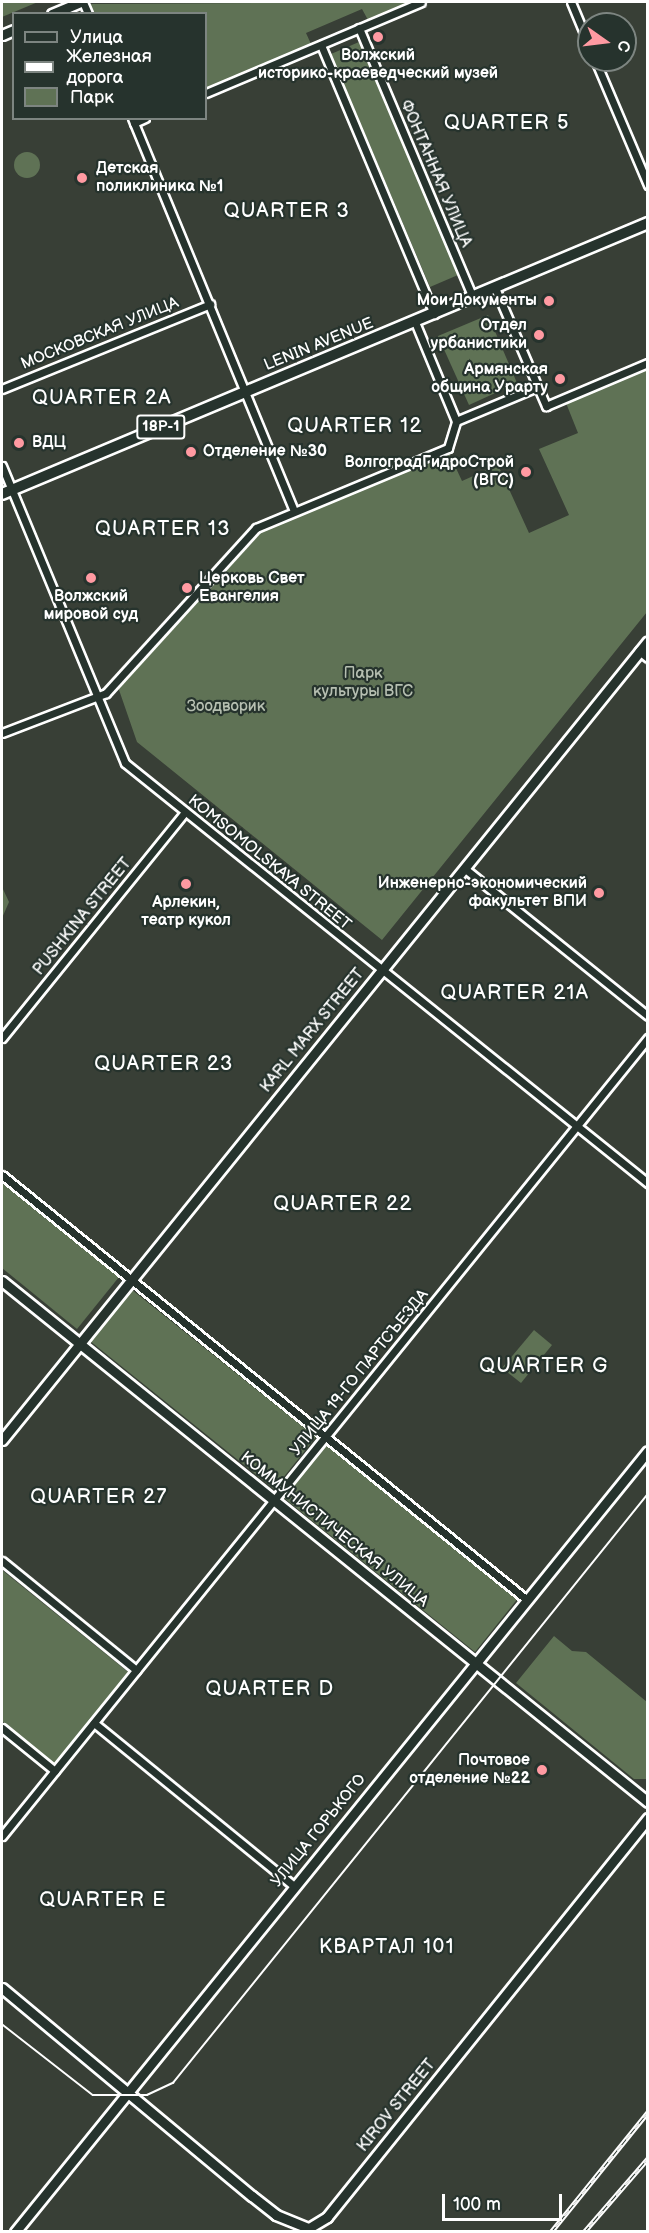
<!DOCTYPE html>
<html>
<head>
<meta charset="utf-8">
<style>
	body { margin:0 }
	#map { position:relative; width:649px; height:2233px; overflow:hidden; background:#383f36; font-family:"Balsamiq Sans",sans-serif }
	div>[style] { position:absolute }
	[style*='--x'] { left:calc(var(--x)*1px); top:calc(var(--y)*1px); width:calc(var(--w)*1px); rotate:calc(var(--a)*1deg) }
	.green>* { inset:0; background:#5f7255 }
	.round { border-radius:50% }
	.roads { filter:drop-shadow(2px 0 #fff) drop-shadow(-2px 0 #fff) drop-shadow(0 2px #fff) drop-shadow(0 -2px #fff) }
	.street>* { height:7px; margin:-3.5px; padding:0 3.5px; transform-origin:3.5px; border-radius:3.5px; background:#26332d }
	.secondary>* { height:9px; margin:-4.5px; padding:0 4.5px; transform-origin:4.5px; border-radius:4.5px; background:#26332d }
	.primary>* { height:10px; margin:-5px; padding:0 5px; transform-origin:5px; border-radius:5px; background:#26332d }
	.tram>* { height:1.5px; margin:-0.75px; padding:0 0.75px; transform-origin:0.75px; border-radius:0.75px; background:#fff }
	.rail>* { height:4.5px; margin-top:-2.25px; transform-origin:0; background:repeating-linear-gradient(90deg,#26332d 0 7px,#fff 0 14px); box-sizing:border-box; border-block:2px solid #fff }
	.dots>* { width:16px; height:16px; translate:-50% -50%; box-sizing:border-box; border:3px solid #26332d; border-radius:50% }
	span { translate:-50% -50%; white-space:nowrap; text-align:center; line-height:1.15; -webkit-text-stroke:4.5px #26332d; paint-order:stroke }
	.shield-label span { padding:2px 4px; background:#26332d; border:2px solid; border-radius:4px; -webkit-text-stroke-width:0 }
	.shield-label { font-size:15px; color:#fff; font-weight:700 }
	.poi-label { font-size:16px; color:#fff; font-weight:700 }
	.left { translate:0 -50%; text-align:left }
	.right { translate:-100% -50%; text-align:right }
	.street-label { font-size:16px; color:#fff }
	.park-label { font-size:16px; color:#b7c0b2 }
	.quarter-label { font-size:20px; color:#fff; letter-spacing:1.5px }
	.frame { position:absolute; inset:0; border:3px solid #fff; pointer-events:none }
	.legend { position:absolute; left:12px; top:12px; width:195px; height:108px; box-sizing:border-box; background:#26332d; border:2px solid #7d8581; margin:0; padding:8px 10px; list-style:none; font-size:18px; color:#fff }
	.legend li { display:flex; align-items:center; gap:12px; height:30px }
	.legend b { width:30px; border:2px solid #7d8581 }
	.north { position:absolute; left:577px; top:12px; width:60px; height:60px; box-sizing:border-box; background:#26332d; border:2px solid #7d8581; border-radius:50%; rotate:104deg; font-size:16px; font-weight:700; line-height:24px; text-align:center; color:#fff }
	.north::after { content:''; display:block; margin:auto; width:21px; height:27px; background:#ff9aa2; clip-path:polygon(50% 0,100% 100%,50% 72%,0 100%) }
	.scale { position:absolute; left:442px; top:2194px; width:120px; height:27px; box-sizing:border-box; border:3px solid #fff; border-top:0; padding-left:8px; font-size:18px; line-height:21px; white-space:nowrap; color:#fff; -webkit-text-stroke:4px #26332d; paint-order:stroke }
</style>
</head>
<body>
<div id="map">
	<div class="green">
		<div style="clip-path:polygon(2px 2px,38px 2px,2px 17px)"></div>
		<div style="clip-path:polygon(412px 2px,368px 20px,362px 9px,306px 33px,311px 44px,206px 89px,206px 14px,92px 13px,88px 4px)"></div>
		<div style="clip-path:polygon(359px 42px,458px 275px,430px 287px,331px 54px)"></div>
		<div class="round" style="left:14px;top:152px;width:26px;height:26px"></div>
		<div style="clip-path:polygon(488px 315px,517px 383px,469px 405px,438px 336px)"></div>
		<div style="clip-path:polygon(647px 368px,647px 612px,382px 940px,137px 742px,118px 687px,262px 532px,449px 453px,462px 481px,498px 465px,529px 533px,569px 515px,539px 449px,578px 433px,566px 403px)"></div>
		<div style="clip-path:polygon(2px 887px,9px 902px,2px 918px)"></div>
		<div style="clip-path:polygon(2px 1182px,119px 1277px,77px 1329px,2px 1268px)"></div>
		<div style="clip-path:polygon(131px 1289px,316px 1437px,274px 1489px,90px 1341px)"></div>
		<div style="clip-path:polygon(534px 1330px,552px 1345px,521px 1383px,502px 1368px)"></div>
		<div style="clip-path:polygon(328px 1443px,519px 1597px,475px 1652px,284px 1498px)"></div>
		<div style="clip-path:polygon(2px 1570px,128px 1672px,55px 1764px,2px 1721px)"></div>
		<div style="clip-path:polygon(554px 1636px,572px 1651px,586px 1652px,647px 1702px,646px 1779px,634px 1779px,516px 1683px)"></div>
	</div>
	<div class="roads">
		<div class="street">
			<div style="--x:83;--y:2;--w:13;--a:67"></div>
			<div style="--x:571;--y:2;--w:47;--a:67.3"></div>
			<div style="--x:359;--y:28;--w:293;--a:67.1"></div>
			<div style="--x:321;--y:45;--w:292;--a:67.2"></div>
			<div style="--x:595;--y:60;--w:136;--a:67"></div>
			<div style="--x:206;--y:93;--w:233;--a:-22.9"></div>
			<div style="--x:132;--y:118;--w:425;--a:67.6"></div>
			<div style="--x:134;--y:123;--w:12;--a:-24"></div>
			<div style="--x:495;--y:288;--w:129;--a:66.6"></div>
			<div style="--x:546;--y:406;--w:111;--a:-22.9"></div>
			<div style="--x:415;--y:322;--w:107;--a:67.5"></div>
			<div style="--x:2;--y:389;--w:225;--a:-22.2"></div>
			<div style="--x:456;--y:421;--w:88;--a:-22.8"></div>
			<div style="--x:2;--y:466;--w:321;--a:67.5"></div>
			<div style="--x:125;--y:763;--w:671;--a:38.77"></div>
			<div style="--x:639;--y:651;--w:11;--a:38"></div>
			<div style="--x:2;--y:733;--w:111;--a:-21"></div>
			<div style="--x:106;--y:693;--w:223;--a:-47.7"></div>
			<div style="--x:256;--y:528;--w:208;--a:-22.6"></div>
			<div style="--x:448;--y:448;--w:28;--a:-73"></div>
			<div style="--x:464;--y:868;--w:236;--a:38.8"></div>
			<div style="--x:2;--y:1038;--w:291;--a:-51"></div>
			<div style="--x:2;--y:1175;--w:675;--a:38.99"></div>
			<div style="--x:2;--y:1561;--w:173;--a:39.1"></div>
			<div style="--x:94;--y:1723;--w:258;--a:39.2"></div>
			<div style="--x:2;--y:1728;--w:68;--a:39.1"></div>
			<div style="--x:2;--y:1836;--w:1027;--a:-51.01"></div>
		</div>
		<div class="secondary">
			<div style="--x:52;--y:14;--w:30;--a:-23"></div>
			<div style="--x:2;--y:35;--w:13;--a:-23"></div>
			<div style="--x:2;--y:1281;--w:830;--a:38.89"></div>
			<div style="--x:2;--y:1440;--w:1027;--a:-51.04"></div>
			<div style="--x:2;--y:1988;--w:325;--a:39.8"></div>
			<div style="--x:252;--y:2196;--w:31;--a:38"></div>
			<div style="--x:276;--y:2215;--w:35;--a:22"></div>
			<div style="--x:309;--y:2228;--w:21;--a:-31"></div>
			<div style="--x:327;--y:2217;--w:512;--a:-51.18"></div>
			<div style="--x:15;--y:2232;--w:1005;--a:-50.98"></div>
		</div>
		<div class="primary">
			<div style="--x:2;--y:494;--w:701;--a:-22.76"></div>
		</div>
	</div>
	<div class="tram">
		<div style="--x:2;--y:2024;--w:115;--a:38"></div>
		<div style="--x:93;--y:2095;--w:54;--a:0"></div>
		<div style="--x:147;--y:2095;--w:29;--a:-25"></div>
		<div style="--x:173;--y:2083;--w:757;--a:-51.12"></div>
	</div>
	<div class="rail">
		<div style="--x:551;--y:2232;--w:154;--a:-51.1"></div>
		<div style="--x:584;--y:2232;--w:98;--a:-49.1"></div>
	</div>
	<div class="dots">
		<div style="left:378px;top:37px;background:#ff9aa2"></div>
		<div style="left:82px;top:178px;background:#ff9aa2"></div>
		<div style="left:549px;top:301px;background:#ff9aa2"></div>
		<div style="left:539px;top:335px;background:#ff9aa2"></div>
		<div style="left:560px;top:379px;background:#ff9aa2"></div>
		<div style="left:19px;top:443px;background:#ff9aa2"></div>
		<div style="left:191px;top:452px;background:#ff9aa2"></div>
		<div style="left:526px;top:472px;background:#ff9aa2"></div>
		<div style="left:91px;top:578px;background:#ff9aa2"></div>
		<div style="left:187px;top:588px;background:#ff9aa2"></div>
		<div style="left:186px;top:884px;background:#ff9aa2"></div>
		<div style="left:599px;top:893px;background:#ff9aa2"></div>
		<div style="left:542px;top:1770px;background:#ff9aa2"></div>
	</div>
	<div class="shield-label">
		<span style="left:161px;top:427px">18Р-1</span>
	</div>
	<div class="poi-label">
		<span style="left:378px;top:65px">Волжский<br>историко-краеведческий музей</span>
		<span class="left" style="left:96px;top:178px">Детская<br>поликлиника №1</span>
		<span class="right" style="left:537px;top:301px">Мои Документы</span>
		<span class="right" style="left:527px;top:335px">Отдел<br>урбанистики</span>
		<span class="right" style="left:548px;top:379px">Армянская<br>община Урарту</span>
		<span class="left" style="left:32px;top:443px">ВДЦ</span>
		<span class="left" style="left:203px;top:452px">Отделение №30</span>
		<span class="right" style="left:514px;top:472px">ВолгоградГидроСтрой<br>(ВГС)</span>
		<span class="left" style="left:199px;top:588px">Церковь Свет<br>Евангелия</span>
		<span style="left:91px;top:606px">Волжский<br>мировой суд</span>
		<span class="right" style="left:587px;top:893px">Инженерно-экономический<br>факультет ВПИ</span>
		<span style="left:186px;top:912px">Арлекин,<br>театр кукол</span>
		<span class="right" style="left:530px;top:1770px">Почтовое<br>отделение №22</span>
	</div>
	<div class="street-label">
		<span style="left:435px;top:174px;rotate:67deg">ФОНТАННАЯ УЛИЦА</span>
		<span style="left:100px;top:334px;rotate:-22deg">МОСКОВСКАЯ УЛИЦА</span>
		<span style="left:319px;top:345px;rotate:-22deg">LENIN AVENUE</span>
		<span style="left:269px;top:863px;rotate:39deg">KOMSOMOLSKAYA STREET</span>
		<span style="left:83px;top:917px;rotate:-51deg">PUSHKINA STREET</span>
		<span style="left:313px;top:1031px;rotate:-51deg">KARL MARX STREET</span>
		<span style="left:360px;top:1373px;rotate:-51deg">УЛИЦА 19-ГО ПАРТСЪЕЗДА</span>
		<span style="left:334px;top:1530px;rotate:39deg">КОММУНИСТИЧЕСКАЯ УЛИЦА</span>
		<span style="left:319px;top:1831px;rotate:-51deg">УЛИЦА ГОРЬКОГО</span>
		<span style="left:397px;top:2106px;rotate:-51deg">KIROV STREET</span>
	</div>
	<div class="park-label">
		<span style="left:363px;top:683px">Парк<br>культуры ВГС</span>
		<span style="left:226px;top:707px">Зоодворик</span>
	</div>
	<div class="quarter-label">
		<span style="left:507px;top:123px">QUARTER 5</span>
		<span style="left:287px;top:211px">QUARTER 3</span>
		<span style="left:102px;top:398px">QUARTER 2A</span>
		<span style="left:355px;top:426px">QUARTER 12</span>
		<span style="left:163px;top:529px">QUARTER 13</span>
		<span style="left:515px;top:993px">QUARTER 21A</span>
		<span style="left:164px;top:1064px">QUARTER 23</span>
		<span style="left:343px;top:1204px">QUARTER 22</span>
		<span style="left:544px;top:1366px">QUARTER G</span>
		<span style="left:99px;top:1497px">QUARTER 27</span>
		<span style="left:270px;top:1689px">QUARTER D</span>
		<span style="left:103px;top:1900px">QUARTER E</span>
		<span style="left:387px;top:1947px">КВАРТАЛ 101</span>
	</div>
	<div class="frame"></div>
	<ul class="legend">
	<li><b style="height:8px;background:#26332d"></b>Улица</li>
	<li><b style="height:8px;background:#fff"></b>Железная дорога</li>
	<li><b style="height:16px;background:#5f7255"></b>Парк</li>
	</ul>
	<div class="north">С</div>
	<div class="scale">100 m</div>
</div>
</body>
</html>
